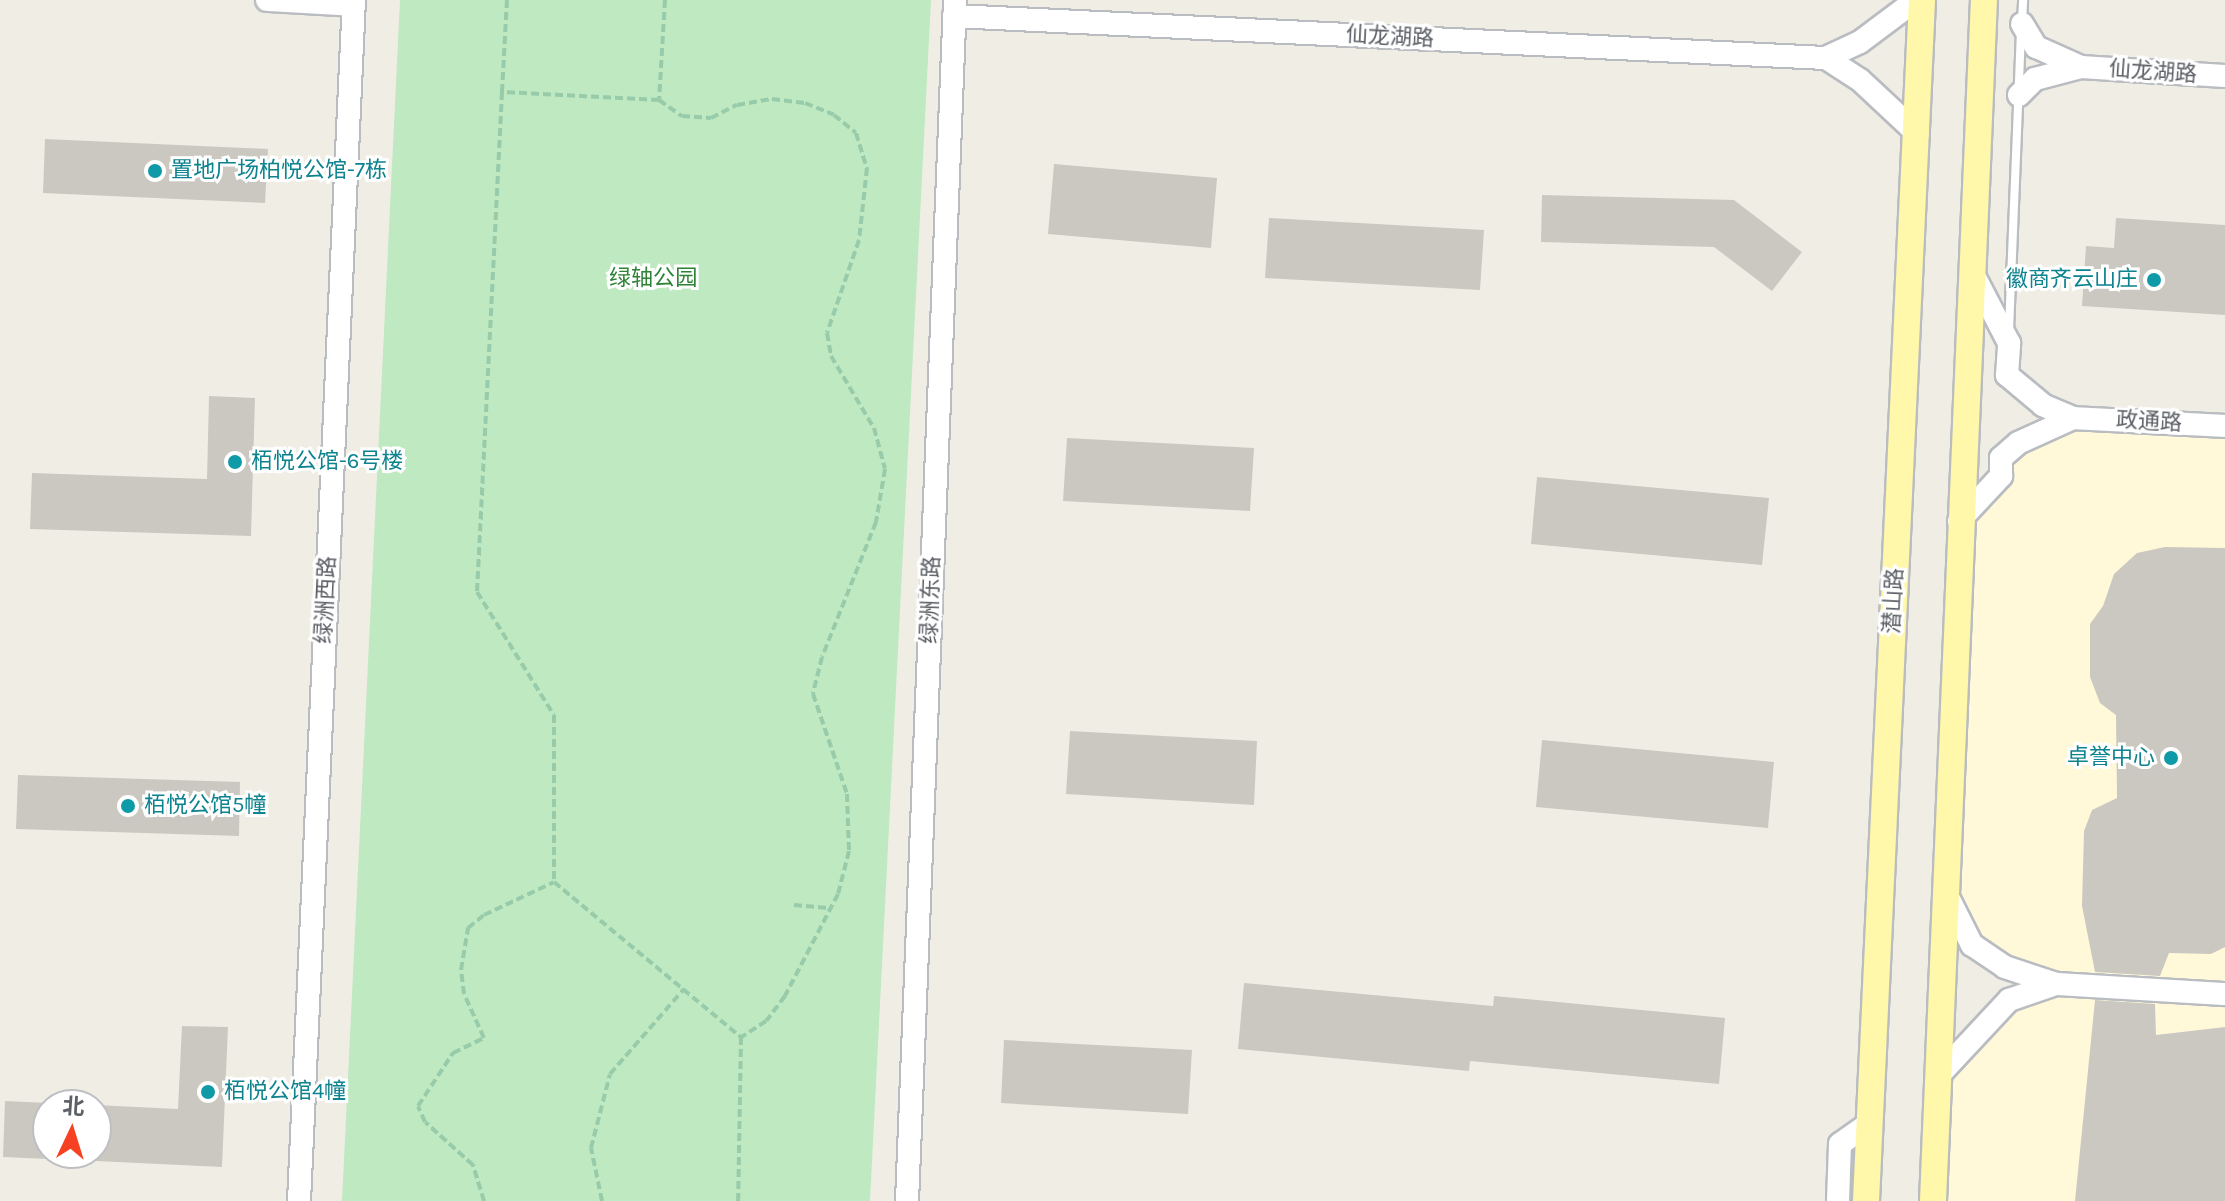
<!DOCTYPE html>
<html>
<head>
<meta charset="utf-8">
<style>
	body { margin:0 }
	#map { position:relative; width:2225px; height:1201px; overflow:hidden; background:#f0eee4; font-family:Karla,"Noto Sans SC",sans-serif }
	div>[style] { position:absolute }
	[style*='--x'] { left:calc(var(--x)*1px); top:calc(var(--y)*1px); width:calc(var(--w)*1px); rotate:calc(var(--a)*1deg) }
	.commercial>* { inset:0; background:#fff9da }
	.green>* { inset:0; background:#bfe9c1 }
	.building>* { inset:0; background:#cbc8c1 }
	.path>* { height:4px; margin-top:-2px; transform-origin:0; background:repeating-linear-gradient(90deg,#97cba9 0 8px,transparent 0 12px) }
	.roads { filter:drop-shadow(2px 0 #b9bcc1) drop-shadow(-2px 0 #b9bcc1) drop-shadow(0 2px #b9bcc1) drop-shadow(0 -2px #b9bcc1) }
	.lane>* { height:8px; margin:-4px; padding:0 4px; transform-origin:4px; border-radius:4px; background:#fff }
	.secondary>* { height:22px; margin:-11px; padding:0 11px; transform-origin:11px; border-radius:11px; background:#fff }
	.primary>* { height:26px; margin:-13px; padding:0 13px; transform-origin:13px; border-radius:13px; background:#fff7aa }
	.dots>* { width:22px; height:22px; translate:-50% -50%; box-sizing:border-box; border:4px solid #fff; border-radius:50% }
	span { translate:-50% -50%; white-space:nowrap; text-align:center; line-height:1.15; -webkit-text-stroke:6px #fff; paint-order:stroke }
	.street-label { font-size:22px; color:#5c6066 }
	.culture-label { font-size:22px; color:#0d838f }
	.left { translate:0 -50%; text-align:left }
	.right { translate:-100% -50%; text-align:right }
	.park-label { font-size:22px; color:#2e8337 }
	.north { position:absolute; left:32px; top:1089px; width:80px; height:80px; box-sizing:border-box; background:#fff; border:2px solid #bebfc2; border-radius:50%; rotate:4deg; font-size:22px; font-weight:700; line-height:32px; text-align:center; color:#5c6066 }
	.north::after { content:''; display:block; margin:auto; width:28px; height:36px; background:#f64123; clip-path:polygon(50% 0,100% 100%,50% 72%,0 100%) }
</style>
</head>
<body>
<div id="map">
	<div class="commercial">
		<div style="clip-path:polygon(2073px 418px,2225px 426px,2225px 1201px,1933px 1201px,1939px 1075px,1976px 1030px,2054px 984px,1972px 945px,1945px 891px,1959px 521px,2001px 458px)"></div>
	</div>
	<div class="green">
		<div style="clip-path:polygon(400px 0,931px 0,870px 1201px,342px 1201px)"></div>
	</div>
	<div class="building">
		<div style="clip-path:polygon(45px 139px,268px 149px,265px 203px,43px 193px)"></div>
		<div style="clip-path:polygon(1054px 164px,1217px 178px,1211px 248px,1048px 234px)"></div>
		<div style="clip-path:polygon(1542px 195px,1734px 200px,1802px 252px,1772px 291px,1714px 247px,1541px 242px)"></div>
		<div style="clip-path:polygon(1269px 218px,1484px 230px,1480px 290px,1265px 278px)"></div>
		<div style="clip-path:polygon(2116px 218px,2225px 225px,2225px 315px,2082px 306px,2086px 246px,2114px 248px)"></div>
		<div style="clip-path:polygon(209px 396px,255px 398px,251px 536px,30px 529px,32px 473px,207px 479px)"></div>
		<div style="clip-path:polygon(1067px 438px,1254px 448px,1250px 511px,1063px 501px)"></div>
		<div style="clip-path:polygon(1537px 477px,1769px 498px,1762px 565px,1531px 544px)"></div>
		<div style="clip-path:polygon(2225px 548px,2225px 947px,2211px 954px,2169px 953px,2160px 976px,2095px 972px,2082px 906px,2084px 831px,2092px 810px,2117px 798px,2116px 715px,2100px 703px,2090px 677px,2090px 624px,2103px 606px,2114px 574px,2137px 553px,2165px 547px)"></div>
		<div style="clip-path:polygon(1070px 731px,1257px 741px,1254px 805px,1066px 794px)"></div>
		<div style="clip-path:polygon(1542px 740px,1774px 762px,1768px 828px,1536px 807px)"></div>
		<div style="clip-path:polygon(18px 775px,240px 782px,239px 836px,16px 829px)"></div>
		<div style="clip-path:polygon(1244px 983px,1493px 1006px,1494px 996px,1725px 1018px,1719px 1084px,1470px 1061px,1469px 1071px,1238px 1049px)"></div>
		<div style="clip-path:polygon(2095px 1000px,2155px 1004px,2156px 1035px,2225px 1027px,2225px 1201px,2075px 1201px)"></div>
		<div style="clip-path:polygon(182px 1026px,228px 1027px,222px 1167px,96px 1161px,96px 1105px,178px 1109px)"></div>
		<div style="clip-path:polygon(1004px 1040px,1192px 1050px,1188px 1114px,1001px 1103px)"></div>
		<div style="clip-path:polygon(5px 1101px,48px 1103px,48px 1159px,3px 1157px)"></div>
	</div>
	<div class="path">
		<div style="--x:665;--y:0;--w:100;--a:93.4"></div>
		<div style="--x:659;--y:100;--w:157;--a:-177.1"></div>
		<div style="--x:502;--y:92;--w:501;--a:92.86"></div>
		<div style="--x:477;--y:592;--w:145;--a:58"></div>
		<div style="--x:554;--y:715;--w:167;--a:90"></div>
		<div style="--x:554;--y:882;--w:243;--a:39.7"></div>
		<div style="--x:741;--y:1037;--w:164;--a:91"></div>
		<div style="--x:502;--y:92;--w:92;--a:-86.9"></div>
		<div style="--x:659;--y:100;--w:28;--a:35"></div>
		<div style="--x:682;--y:116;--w:29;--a:4"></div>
		<div style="--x:711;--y:118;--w:29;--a:-27"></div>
		<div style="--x:737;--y:105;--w:36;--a:-10"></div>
		<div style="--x:772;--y:99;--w:33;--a:7"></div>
		<div style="--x:805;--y:103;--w:31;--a:22"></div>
		<div style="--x:834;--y:115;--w:28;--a:39"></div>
		<div style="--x:856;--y:133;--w:37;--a:73"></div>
		<div style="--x:867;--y:168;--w:72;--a:96.3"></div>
		<div style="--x:859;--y:240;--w:98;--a:109"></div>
		<div style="--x:827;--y:333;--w:23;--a:80"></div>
		<div style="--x:831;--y:356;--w:84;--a:59.2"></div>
		<div style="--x:874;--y:428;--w:42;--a:75"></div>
		<div style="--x:885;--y:469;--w:54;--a:99.6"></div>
		<div style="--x:876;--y:522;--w:145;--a:111.8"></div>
		<div style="--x:822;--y:657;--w:38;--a:104"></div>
		<div style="--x:813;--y:694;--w:106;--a:71.2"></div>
		<div style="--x:847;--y:794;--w:57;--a:88"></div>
		<div style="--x:849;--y:851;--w:44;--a:104.3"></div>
		<div style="--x:838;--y:894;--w:115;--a:117.5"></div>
		<div style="--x:785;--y:996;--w:31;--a:127"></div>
		<div style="--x:766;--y:1021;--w:30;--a:147"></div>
		<div style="--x:794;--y:905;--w:37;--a:5"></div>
		<div style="--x:484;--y:1201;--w:38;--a:-107"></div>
		<div style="--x:473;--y:1165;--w:64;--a:-138.1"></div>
		<div style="--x:425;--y:1122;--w:17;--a:-114"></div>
		<div style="--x:418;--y:1106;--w:64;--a:-56.6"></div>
		<div style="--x:453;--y:1053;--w:34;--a:-26"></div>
		<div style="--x:484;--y:1038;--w:48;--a:-114.4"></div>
		<div style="--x:464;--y:994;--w:24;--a:-97"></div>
		<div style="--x:461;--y:970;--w:43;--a:-80.5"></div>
		<div style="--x:468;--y:928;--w:21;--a:-39"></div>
		<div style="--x:484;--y:915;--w:77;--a:-25.2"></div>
		<div style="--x:602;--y:1201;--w:54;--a:-101.7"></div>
		<div style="--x:591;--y:1148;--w:76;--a:-75.6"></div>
		<div style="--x:610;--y:1074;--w:113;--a:-49"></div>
	</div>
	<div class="roads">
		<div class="lane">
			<div style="--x:2022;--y:22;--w:22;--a:-87"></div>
			<div style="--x:2009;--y:330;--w:294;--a:-87.7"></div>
		</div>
		<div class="secondary">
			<div style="--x:267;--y:0;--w:87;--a:3.3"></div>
			<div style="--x:1916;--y:0;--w:70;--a:143.1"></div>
			<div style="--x:1860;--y:42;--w:38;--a:155"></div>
			<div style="--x:1826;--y:58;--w:40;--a:32.9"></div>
			<div style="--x:1860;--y:80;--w:79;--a:43"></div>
			<div style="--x:954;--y:16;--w:873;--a:2.76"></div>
			<div style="--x:2081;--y:67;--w:144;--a:3.6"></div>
			<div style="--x:2019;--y:95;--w:23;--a:-45"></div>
			<div style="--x:2035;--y:79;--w:48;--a:-14.6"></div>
			<div style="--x:2081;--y:67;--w:49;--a:-156"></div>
			<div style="--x:2036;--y:47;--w:27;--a:-121"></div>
			<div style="--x:2073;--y:418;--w:152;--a:3"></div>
			<div style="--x:1959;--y:521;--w:62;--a:-47"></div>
			<div style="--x:2001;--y:476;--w:18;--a:-90"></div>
			<div style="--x:2001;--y:458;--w:23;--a:-41"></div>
			<div style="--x:2018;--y:443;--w:60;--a:-24.4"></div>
			<div style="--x:2073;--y:418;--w:33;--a:-157"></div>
			<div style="--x:2043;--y:405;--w:47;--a:-140.2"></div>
			<div style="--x:2007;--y:375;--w:32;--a:-86"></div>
			<div style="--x:2009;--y:343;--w:80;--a:-117.5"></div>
			<div style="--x:2056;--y:984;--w:169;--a:3.4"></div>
			<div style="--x:1939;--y:1075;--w:103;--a:-47"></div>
			<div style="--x:2009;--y:1000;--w:50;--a:-18.8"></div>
			<div style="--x:2056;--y:984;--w:54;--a:-161.6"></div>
			<div style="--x:2005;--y:967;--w:40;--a:-146"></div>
			<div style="--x:1972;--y:945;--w:60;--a:-116.6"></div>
			<div style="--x:299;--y:1201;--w:1202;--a:-87.38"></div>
			<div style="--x:907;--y:1201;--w:1202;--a:-87.71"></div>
			<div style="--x:1838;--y:1201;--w:57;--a:-88"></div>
			<div style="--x:1840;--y:1144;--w:33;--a:-35"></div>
		</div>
		<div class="primary">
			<div style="--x:1866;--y:1201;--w:1202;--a:-87.33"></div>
			<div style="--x:1933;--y:1201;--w:1202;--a:-87.57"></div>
		</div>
	</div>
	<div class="dots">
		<div style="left:155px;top:171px;background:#0f9aa8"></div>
		<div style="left:2154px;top:280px;background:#0f9aa8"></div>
		<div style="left:235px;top:462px;background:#0f9aa8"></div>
		<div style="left:2171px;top:758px;background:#0f9aa8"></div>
		<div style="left:128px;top:806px;background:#0f9aa8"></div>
		<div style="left:208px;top:1092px;background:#0f9aa8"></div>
	</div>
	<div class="street-label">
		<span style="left:1390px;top:37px;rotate:3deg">仙龙湖路</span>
		<span style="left:2153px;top:72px;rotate:4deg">仙龙湖路</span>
		<span style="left:2149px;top:422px;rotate:3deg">政通路</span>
		<span style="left:326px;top:600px;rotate:-87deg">绿洲西路</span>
		<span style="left:931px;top:600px;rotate:-88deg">绿洲东路</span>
		<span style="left:1894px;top:601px;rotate:-87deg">潜山路</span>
	</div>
	<div class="culture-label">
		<span class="left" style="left:171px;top:171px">置地广场柏悦公馆-7栋</span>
		<span class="right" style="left:2138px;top:280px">徽商齐云山庄</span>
		<span class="left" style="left:251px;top:462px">栢悦公馆-6号楼</span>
		<span class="right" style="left:2155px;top:758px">卓誉中心</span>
		<span class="left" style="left:144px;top:806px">栢悦公馆5幢</span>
		<span class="left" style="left:224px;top:1092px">栢悦公馆4幢</span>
	</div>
	<div class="park-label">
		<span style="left:653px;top:279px">绿轴公园</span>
	</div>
	<div class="north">北</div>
</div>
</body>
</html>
